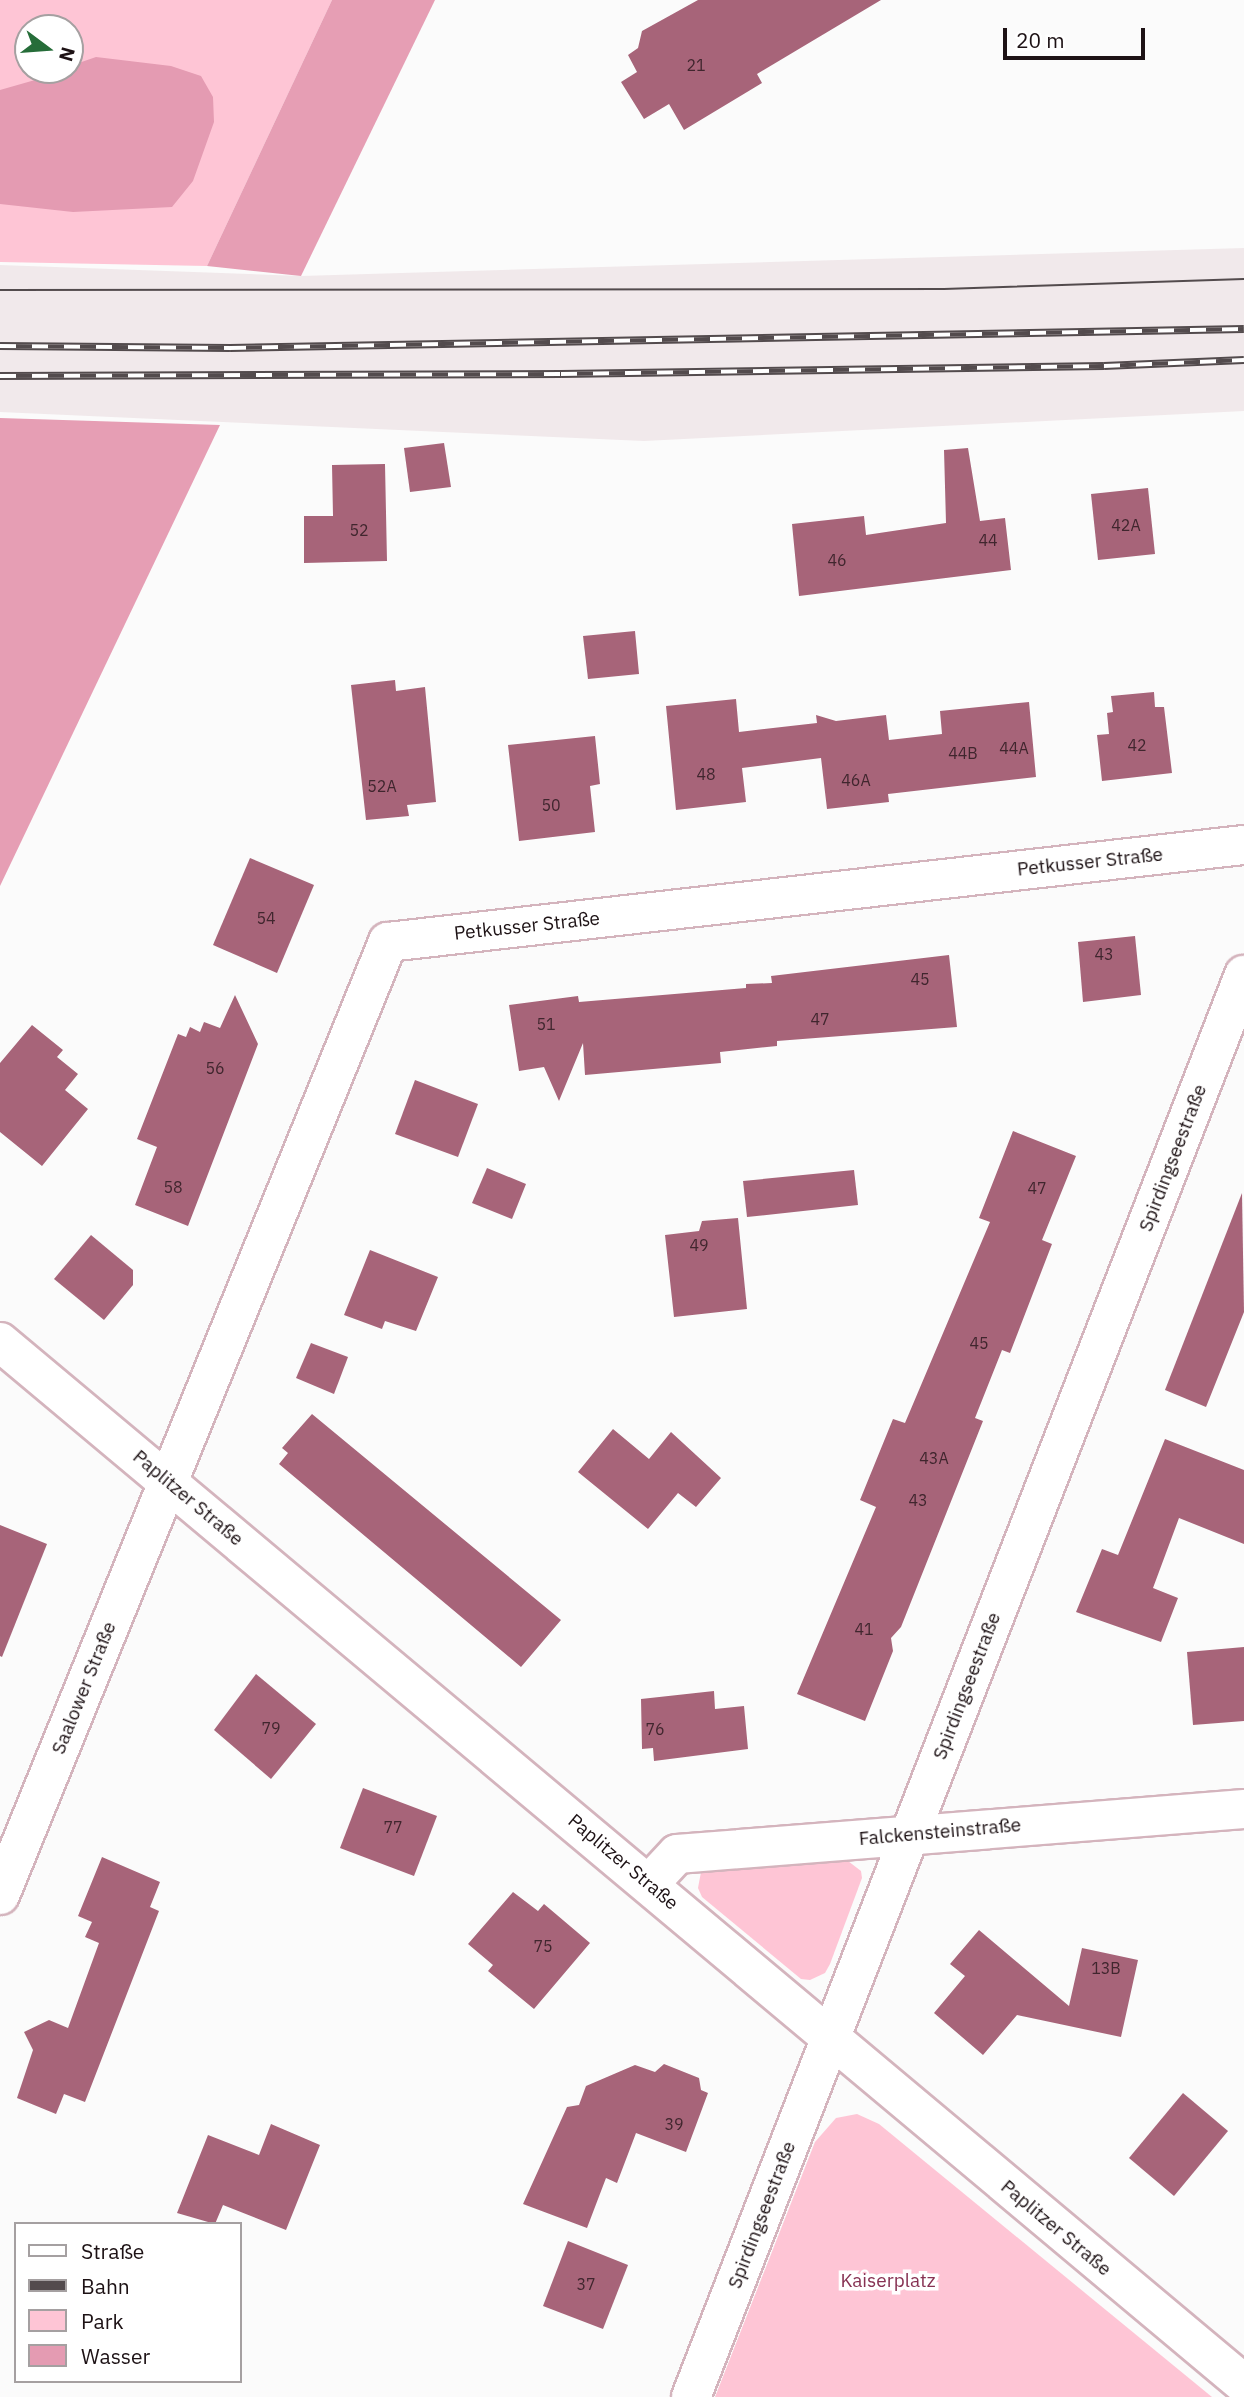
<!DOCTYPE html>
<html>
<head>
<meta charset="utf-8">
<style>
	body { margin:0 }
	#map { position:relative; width:1244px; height:2397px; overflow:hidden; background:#fbfbfb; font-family:"IBM Plex Sans",sans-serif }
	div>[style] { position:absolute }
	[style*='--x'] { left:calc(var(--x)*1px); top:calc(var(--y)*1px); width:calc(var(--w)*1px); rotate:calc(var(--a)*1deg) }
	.built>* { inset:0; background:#f1e9eb }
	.green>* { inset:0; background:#fec5d5 }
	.forest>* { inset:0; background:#e69eb4 }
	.water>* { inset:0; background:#e49bb2 }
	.building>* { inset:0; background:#a76479 }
	.roads { filter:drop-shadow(2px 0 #d4b4bd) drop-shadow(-2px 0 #d4b4bd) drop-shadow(0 2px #d4b4bd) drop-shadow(0 -2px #d4b4bd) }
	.street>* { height:38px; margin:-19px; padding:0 19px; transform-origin:19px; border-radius:19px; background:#fff }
	.tram>* { height:2px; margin:-1px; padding:0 1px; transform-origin:1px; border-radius:1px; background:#534b4d }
	.rail>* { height:8px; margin-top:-4px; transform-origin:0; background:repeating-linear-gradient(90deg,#fff 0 16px,#534b4d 0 32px); box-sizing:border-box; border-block:2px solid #534b4d }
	span { translate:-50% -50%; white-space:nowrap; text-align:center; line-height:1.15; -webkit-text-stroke:7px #fff; paint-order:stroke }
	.number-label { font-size:16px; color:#40262e }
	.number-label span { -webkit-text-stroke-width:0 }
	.street-label { font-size:19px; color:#1d1215 }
	.park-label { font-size:19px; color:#873253 }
	.legend { position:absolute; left:14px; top:2222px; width:228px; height:161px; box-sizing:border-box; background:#fff; border:2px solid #a5a0a1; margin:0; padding:9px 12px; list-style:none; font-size:21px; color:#1d1215 }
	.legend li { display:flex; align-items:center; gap:14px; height:35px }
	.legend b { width:35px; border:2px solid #a5a0a1 }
	.north { position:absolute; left:14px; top:14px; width:70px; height:70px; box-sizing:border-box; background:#fff; border:2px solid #a5a0a1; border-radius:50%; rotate:106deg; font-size:19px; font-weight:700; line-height:28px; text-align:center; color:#1d1215 }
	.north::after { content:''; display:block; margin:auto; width:24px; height:32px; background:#266d39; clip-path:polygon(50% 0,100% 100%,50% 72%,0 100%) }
	.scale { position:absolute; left:1003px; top:28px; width:142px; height:32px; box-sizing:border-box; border:4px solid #1d1215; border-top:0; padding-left:9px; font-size:21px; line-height:24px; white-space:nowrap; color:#1d1215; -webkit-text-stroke:5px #fff; paint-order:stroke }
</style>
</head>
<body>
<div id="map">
	<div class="built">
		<div style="clip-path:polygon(1244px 248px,1244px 411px,644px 441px,0 412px,0 265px,301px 276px)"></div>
	</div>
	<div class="green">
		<div style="clip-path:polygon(evenodd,0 0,332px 0,207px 266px,0 262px,0 0,28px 28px,70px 28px,70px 70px,28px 70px,28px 28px)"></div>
		<div style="clip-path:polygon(848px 1861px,861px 1871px,862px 1878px,830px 1964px,825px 1973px,810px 1980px,801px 1979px,702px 1897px,698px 1888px,701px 1872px,707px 1867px)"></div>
		<div style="clip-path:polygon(857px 2114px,879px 2124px,1212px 2397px,715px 2397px,815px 2142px,836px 2118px)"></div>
	</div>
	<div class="forest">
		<div style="clip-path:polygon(332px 0,435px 0,301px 276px,207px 266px)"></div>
		<div style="clip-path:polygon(0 418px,220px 425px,0 886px)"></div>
	</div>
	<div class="water">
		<div style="clip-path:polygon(96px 57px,171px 66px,201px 76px,213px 97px,214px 122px,193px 181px,172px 207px,73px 212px,0 204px,0 90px,70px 70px,70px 66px)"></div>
	</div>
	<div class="building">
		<div style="clip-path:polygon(698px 0,881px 0,757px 74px,762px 83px,684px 130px,669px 104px,644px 119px,621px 82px,637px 72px,628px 55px,638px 48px,642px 31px)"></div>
		<div style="clip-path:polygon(444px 443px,451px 487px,410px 492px,404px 448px)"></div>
		<div style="clip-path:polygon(968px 448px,980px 521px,1005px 518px,1011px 570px,799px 596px,792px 524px,864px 516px,866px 535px,946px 523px,944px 450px)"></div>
		<div style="clip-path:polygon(385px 464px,387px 561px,304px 563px,304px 516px,333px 516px,332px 465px)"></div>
		<div style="clip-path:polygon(1148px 488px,1155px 554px,1098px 560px,1091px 494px)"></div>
		<div style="clip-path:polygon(635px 631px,639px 674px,588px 679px,583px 636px)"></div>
		<div style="clip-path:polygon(395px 680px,396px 691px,425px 687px,436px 802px,407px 805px,409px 816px,366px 820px,351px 685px)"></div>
		<div style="clip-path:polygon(1154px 692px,1155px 707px,1164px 707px,1172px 773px,1102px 781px,1097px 735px,1109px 734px,1107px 713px,1113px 712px,1111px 696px)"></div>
		<div style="clip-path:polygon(736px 699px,739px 732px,817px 723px,816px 715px,836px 721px,886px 715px,889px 740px,942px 734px,940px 711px,1029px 702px,1036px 777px,888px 794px,889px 802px,827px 809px,821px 758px,742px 768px,746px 802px,676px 810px,666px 706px)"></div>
		<div style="clip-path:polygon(595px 736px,600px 784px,590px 786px,595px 832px,519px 841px,508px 745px)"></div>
		<div style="clip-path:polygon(250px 858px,314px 885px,277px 973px,213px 945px)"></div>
		<div style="clip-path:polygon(1135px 936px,1141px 995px,1083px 1002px,1078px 942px)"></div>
		<div style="clip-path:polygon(949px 955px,957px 1027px,777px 1041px,777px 1046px,720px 1052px,721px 1063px,585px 1075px,583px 1043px,559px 1101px,544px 1067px,519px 1071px,509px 1005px,578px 996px,579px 1002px,746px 988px,746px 984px,772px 983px,771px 976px)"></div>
		<div style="clip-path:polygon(235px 995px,258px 1044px,188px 1226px,135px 1205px,157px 1147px,137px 1139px,178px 1034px,186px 1037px,190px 1027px,200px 1032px,204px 1022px,220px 1028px)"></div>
		<div style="clip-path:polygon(32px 1025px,63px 1050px,57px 1057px,78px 1074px,65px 1090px,88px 1109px,42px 1166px,0 1132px,0 1063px)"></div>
		<div style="clip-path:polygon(415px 1080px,478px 1104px,458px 1157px,395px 1134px)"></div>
		<div style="clip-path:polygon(1013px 1131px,1076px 1156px,1042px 1240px,1052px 1244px,1010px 1353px,1002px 1350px,975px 1418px,983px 1421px,901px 1627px,891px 1638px,893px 1651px,865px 1721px,797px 1694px,876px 1507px,860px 1500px,893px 1419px,905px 1423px,990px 1222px,979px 1218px)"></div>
		<div style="clip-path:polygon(487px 1168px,526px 1184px,512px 1219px,472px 1203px)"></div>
		<div style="clip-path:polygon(854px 1170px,858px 1205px,747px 1217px,743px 1181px)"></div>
		<div style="clip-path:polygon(1242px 1193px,1244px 1312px,1206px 1407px,1165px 1390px)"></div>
		<div style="clip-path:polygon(738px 1218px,747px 1309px,674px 1317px,665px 1235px,699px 1231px,702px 1221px)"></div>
		<div style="clip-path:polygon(91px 1235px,133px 1270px,133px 1285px,104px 1320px,54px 1279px)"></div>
		<div style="clip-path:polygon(370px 1250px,438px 1277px,416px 1331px,385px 1321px,382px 1329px,344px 1315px)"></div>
		<div style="clip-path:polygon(311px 1343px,348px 1357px,334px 1394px,296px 1378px)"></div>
		<div style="clip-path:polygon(312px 1414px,561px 1620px,521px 1667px,279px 1464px,288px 1453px,282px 1448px)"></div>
		<div style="clip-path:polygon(613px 1429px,649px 1459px,671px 1432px,721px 1478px,696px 1507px,678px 1493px,648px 1529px,578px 1472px)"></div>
		<div style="clip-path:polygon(1165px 1439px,1244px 1470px,1244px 1544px,1179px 1518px,1153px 1588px,1178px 1598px,1161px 1642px,1076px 1612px,1102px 1549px,1118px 1555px)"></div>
		<div style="clip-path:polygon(0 1525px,47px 1544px,2px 1657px,0 1656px)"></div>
		<div style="clip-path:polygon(1244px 1647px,1244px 1721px,1193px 1725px,1187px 1652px)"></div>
		<div style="clip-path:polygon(256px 1674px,316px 1724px,271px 1779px,214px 1730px)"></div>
		<div style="clip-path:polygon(714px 1691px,715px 1709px,744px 1706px,748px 1749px,654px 1761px,653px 1748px,642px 1749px,641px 1699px)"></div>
		<div style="clip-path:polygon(363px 1788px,437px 1816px,414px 1876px,340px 1848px)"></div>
		<div style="clip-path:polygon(102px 1857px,160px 1882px,150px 1907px,159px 1911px,85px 2102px,64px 2094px,56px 2114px,17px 2098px,33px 2050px,24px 2032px,49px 2020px,68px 2028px,99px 1943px,85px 1937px,92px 1922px,78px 1916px)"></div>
		<div style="clip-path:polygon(513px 1892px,538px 1911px,544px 1904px,590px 1943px,534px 2009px,488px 1971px,493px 1965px,468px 1944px)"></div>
		<div style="clip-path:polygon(979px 1930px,1069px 2006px,1082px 1948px,1138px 1960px,1121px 2037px,1017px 2015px,983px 2055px,934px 2013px,965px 1976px,950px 1964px)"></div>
		<div style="clip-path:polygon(664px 2064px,699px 2078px,701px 2090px,708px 2093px,686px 2152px,636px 2133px,617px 2183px,606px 2178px,587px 2228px,523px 2204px,567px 2107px,579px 2105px,586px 2086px,635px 2065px,655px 2072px)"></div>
		<div style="clip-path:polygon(1183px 2093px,1228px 2131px,1174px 2196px,1129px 2158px)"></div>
		<div style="clip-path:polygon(271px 2124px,320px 2145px,286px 2230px,223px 2205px,215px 2224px,177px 2213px,208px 2135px,259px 2155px)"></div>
		<div style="clip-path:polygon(568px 2241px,628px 2265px,603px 2329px,543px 2306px)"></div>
	</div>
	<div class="roads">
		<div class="street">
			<div style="--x:0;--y:1342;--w:1623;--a:39.95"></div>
			<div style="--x:649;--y:1884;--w:41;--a:-47"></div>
			<div style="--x:677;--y:1854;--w:569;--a:-4.54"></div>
			<div style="--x:0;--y:1895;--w:1029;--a:-67.85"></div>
			<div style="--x:388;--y:942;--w:861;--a:-6.47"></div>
			<div style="--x:691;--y:2397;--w:1526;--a:-68.75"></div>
		</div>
	</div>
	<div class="tram">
		<div style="--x:0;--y:290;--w:944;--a:-0.06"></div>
		<div style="--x:944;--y:289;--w:300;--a:-1.9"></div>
	</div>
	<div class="rail">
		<div style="--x:0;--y:346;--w:230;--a:0.5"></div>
		<div style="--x:230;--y:348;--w:1014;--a:-1.07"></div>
		<div style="--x:0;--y:376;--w:561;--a:-0.2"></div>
		<div style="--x:561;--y:374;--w:543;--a:-0.84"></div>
		<div style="--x:1104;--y:366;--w:140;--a:-2.5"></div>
	</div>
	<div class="number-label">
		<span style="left:696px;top:65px">21</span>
		<span style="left:1126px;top:525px">42A</span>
		<span style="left:359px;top:530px">52</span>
		<span style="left:988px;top:540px">44</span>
		<span style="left:837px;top:560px">46</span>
		<span style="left:1137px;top:745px">42</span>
		<span style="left:1014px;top:748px">44A</span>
		<span style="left:963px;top:753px">44B</span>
		<span style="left:706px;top:774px">48</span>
		<span style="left:856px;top:780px">46A</span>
		<span style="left:382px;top:786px">52A</span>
		<span style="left:551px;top:805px">50</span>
		<span style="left:266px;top:918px">54</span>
		<span style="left:1104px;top:954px">43</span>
		<span style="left:920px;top:979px">45</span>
		<span style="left:820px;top:1019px">47</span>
		<span style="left:546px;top:1024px">51</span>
		<span style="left:215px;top:1068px">56</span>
		<span style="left:173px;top:1187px">58</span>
		<span style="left:1037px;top:1188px">47</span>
		<span style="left:699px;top:1245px">49</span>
		<span style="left:979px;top:1343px">45</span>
		<span style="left:934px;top:1458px">43A</span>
		<span style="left:918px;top:1500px">43</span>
		<span style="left:864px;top:1629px">41</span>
		<span style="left:271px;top:1728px">79</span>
		<span style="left:655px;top:1729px">76</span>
		<span style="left:393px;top:1827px">77</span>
		<span style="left:543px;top:1946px">75</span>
		<span style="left:1106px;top:1968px">13B</span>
		<span style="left:674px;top:2124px">39</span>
		<span style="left:586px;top:2284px">37</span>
	</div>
	<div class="street-label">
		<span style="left:1090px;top:862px;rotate:-6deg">Petkusser Straße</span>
		<span style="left:527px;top:926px;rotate:-6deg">Petkusser Straße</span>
		<span style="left:1173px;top:1158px;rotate:-69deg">Spirdingseestraße</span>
		<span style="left:188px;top:1498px;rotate:40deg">Paplitzer Straße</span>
		<span style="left:967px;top:1686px;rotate:-69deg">Spirdingseestraße</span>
		<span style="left:84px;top:1688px;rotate:-68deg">Saalower Straße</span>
		<span style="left:940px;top:1832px;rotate:-5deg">Falckensteinstraße</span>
		<span style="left:623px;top:1862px;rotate:40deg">Paplitzer Straße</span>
		<span style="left:762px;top:2215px;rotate:-69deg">Spirdingseestraße</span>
		<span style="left:1056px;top:2228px;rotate:40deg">Paplitzer Straße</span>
	</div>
	<div class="park-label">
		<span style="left:888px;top:2281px">Kaiserplatz</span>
	</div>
	<ul class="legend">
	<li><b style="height:9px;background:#fff"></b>Straße</li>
	<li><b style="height:9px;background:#534b4d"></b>Bahn</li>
	<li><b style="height:19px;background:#fec5d5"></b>Park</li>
	<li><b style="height:19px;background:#e49bb2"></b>Wasser</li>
	</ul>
	<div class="north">N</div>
	<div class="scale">20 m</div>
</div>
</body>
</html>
